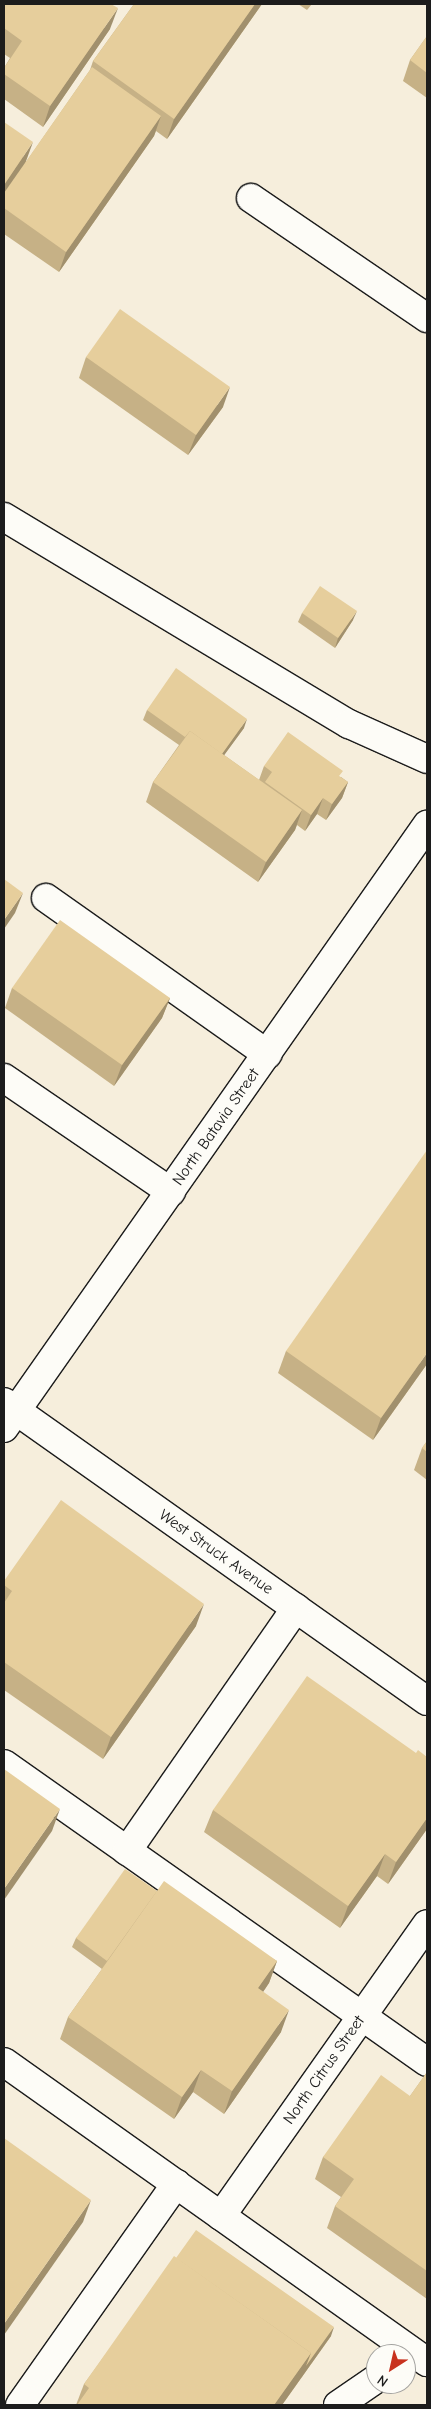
<!DOCTYPE html>
<html>
<head>
<meta charset="utf-8">
<style>
	body { margin:0 }
	#map { position:relative; width:431px; height:2409px; overflow:hidden; background:#f6eedc; font-family:"Comic Neue",sans-serif }
	div>[style] { position:absolute }
	[style*='--x'] { left:calc(var(--x)*1px); top:calc(var(--y)*1px); width:calc(var(--w)*1px); rotate:calc(var(--a)*1deg) }
	.roads { filter:drop-shadow(1px 0 #1c1c1c) drop-shadow(-1px 0 #1c1c1c) drop-shadow(0 1px #1c1c1c) drop-shadow(0 -1px #1c1c1c) }
	.minor>* { height:28px; margin:-14px; padding:0 14px; transform-origin:14px; border-radius:14px; background:#fdfcf7 }
	.wall>* { inset:0; background:#c6b186 }
	.shaded-wall>* { inset:0; background:#a1906d }
	.building>* { inset:0; background:#e6ce9c }
	span { translate:-50% -50%; white-space:nowrap; text-align:center; line-height:1.15; -webkit-text-stroke:4px #fdfcf7; paint-order:stroke }
	.street-label { font-size:16px; color:#1c1c1c }
	.frame { position:absolute; inset:0; border:5px solid #1c1c1c; pointer-events:none }
	.north { position:absolute; left:366px; top:2344px; width:50px; height:50px; box-sizing:border-box; background:#fdfcf7; border:1px solid #a3a29f; border-radius:50%; rotate:215deg; font-size:14px; font-weight:700; line-height:20px; text-align:center; color:#1c1c1c }
	.north::after { content:''; display:block; margin:auto; width:18px; height:22px; background:#c8321e; clip-path:polygon(50% 0,100% 100%,50% 72%,0 100%) }
</style>
</head>
<body>
<div id="map">
	<div class="roads">
		<div class="minor">
			<div style="--x:251;--y:198;--w:213;--a:34.3"></div>
			<div style="--x:4;--y:517;--w:402;--a:31"></div>
			<div style="--x:349;--y:724;--w:85;--a:24.2"></div>
			<div style="--x:46;--y:898;--w:271;--a:35.2"></div>
			<div style="--x:4;--y:1078;--w:202;--a:34.3"></div>
			<div style="--x:4;--y:1402;--w:518;--a:35.25"></div>
			<div style="--x:4;--y:1428;--w:737;--a:-54.95"></div>
			<div style="--x:4;--y:1764;--w:517;--a:35.16"></div>
			<div style="--x:127;--y:1851;--w:296;--a:-55.2"></div>
			<div style="--x:4;--y:2062;--w:519;--a:35.35"></div>
			<div style="--x:221;--y:2216;--w:357;--a:-54.8"></div>
			<div style="--x:20;--y:2405;--w:271;--a:-54.8"></div>
			<div style="--x:338;--y:2405;--w:46;--a:-34.4"></div>
		</div>
	</div>
	<div class="wall">
		<div style="clip-path:polygon(4px 4px,110px 29px,43px 127px,4px 99px,4px 68px,10px 58px,4px 54px)"></div>
		<div style="clip-path:polygon(134px 4px,262px 4px,167px 139px,156px 131px,154px 136px,59px 272px,4px 234px,4px 122px,26px 162px,90px 70px,93px 61px)"></div>
		<div style="clip-path:polygon(298px 4px,312px 4px,307px 10px)"></div>
		<div style="clip-path:polygon(427px 36px,427px 98px,403px 81px,410px 60px)"></div>
		<div style="clip-path:polygon(86px 357px,223px 407px,188px 455px,79px 378px)"></div>
		<div style="clip-path:polygon(302px 613px,353px 620px,335px 648px,298px 622px)"></div>
		<div style="clip-path:polygon(147px 710px,244px 728px,224px 755px,259px 780px,264px 766px,341px 777px,348px 782px,342px 798px,326px 820px,317px 814px,305px 831px,297px 825px,295px 830px,258px 882px,146px 802px,153px 782px,179px 745px,143px 720px)"></div>
		<div style="clip-path:polygon(12px 988px,170px 998px,162px 1018px,114px 1086px,5px 1008px)"></div>
		<div style="clip-path:polygon(286px 1351px,427px 1364px,373px 1440px,278px 1373px)"></div>
		<div style="clip-path:polygon(427px 1441px,427px 1480px,414px 1470px,422px 1448px)"></div>
		<div style="clip-path:polygon(4px 1581px,196px 1626px,103px 1759px,4px 1690px)"></div>
		<div style="clip-path:polygon(416px 1753px,427px 1829px,388px 1884px,377px 1876px,340px 1928px,204px 1832px,213px 1810px)"></div>
		<div style="clip-path:polygon(157px 1891px,277px 1961px,269px 1983px,263px 1992px,281px 2032px,224px 2114px,193px 2092px,174px 2119px,60px 2039px,68px 2017px,102px 1969px,72px 1947px,76px 1938px)"></div>
		<div style="clip-path:polygon(427px 2072px,427px 2299px,327px 2228px,335px 2206px,341px 2197px,315px 2179px,323px 2157px,410px 2096px)"></div>
		<div style="clip-path:polygon(176px 2258px,331px 2336px,282px 2405px,76px 2405px,84px 2384px)"></div>
	</div>
	<div class="shaded-wall">
		<div style="clip-path:polygon(255px 4px,262px 4px,167px 139px,174px 119px)"></div>
		<div style="clip-path:polygon(118px 8px,110px 29px,43px 127px,50px 106px)"></div>
		<div style="clip-path:polygon(161px 116px,154px 136px,59px 272px,66px 252px)"></div>
		<div style="clip-path:polygon(33px 142px,25px 164px,4px 195px,4px 185px)"></div>
		<div style="clip-path:polygon(230px 387px,223px 407px,188px 455px,196px 435px)"></div>
		<div style="clip-path:polygon(357px 611px,353px 620px,335px 648px,338px 638px)"></div>
		<div style="clip-path:polygon(247px 719px,244px 728px,214px 769px,217px 760px)"></div>
		<div style="clip-path:polygon(348px 782px,342px 798px,326px 820px,332px 804px)"></div>
		<div style="clip-path:polygon(323px 798px,317px 814px,305px 831px,311px 815px)"></div>
		<div style="clip-path:polygon(302px 810px,295px 830px,258px 882px,266px 862px)"></div>
		<div style="clip-path:polygon(23px 893px,15px 913px,4px 929px,4px 920px)"></div>
		<div style="clip-path:polygon(170px 998px,162px 1018px,114px 1086px,122px 1065px)"></div>
		<div style="clip-path:polygon(427px 1353px,427px 1364px,373px 1440px,381px 1418px)"></div>
		<div style="clip-path:polygon(204px 1604px,196px 1626px,103px 1759px,111px 1737px)"></div>
		<div style="clip-path:polygon(60px 1809px,52px 1831px,4px 1900px,4px 1889px)"></div>
		<div style="clip-path:polygon(427px 1818px,427px 1829px,388px 1884px,396px 1862px)"></div>
		<div style="clip-path:polygon(385px 1854px,377px 1876px,340px 1928px,348px 1906px)"></div>
		<div style="clip-path:polygon(277px 1961px,269px 1983px,250px 2011px,258px 1988px)"></div>
		<div style="clip-path:polygon(289px 2010px,281px 2032px,224px 2114px,232px 2091px)"></div>
		<div style="clip-path:polygon(201px 2070px,193px 2092px,174px 2119px,182px 2097px)"></div>
		<div style="clip-path:polygon(91px 2200px,83px 2222px,4px 2335px,4px 2324px)"></div>
		<div style="clip-path:polygon(334px 2327px,331px 2336px,282px 2405px,274px 2405px,311px 2353px)"></div>
	</div>
	<div class="building">
		<div style="clip-path:polygon(4px 4px,111px 4px,118px 8px,50px 106px,4px 74px,4px 68px,22px 41px,4px 28px)"></div>
		<div style="clip-path:polygon(134px 4px,255px 4px,174px 119px,93px 61px)"></div>
		<div style="clip-path:polygon(427px 36px,427px 73px,410px 60px)"></div>
		<div style="clip-path:polygon(92px 67px,161px 116px,66px 252px,4px 208px,4px 193px)"></div>
		<div style="clip-path:polygon(4px 122px,33px 142px,4px 185px)"></div>
		<div style="clip-path:polygon(120px 309px,230px 387px,196px 435px,86px 357px)"></div>
		<div style="clip-path:polygon(320px 586px,357px 611px,338px 638px,302px 613px)"></div>
		<div style="clip-path:polygon(176px 668px,247px 719px,222px 754px,190px 731px,185px 737px,147px 710px)"></div>
		<div style="clip-path:polygon(190px 731px,302px 810px,266px 862px,153px 782px)"></div>
		<div style="clip-path:polygon(288px 732px,343px 771px,339px 776px,348px 782px,332px 804px,323px 798px,311px 815px,265px 782px,272px 772px,264px 766px)"></div>
		<div style="clip-path:polygon(4px 879px,23px 893px,4px 920px)"></div>
		<div style="clip-path:polygon(60px 920px,170px 998px,122px 1065px,12px 988px)"></div>
		<div style="clip-path:polygon(427px 1150px,427px 1353px,381px 1418px,286px 1351px)"></div>
		<div style="clip-path:polygon(427px 1441px,427px 1452px,422px 1448px)"></div>
		<div style="clip-path:polygon(61px 1500px,204px 1604px,111px 1737px,4px 1662px,4px 1603px,12px 1591px,4px 1585px,4px 1581px)"></div>
		<div style="clip-path:polygon(307px 1676px,416px 1753px,418px 1750px,427px 1757px,427px 1818px,396px 1862px,385px 1854px,348px 1906px,213px 1810px)"></div>
		<div style="clip-path:polygon(4px 1769px,60px 1809px,4px 1889px)"></div>
		<div style="clip-path:polygon(125px 1869px,157px 1891px,107px 1961px,76px 1938px)"></div>
		<div style="clip-path:polygon(164px 1881px,277px 1961px,258px 1988px,289px 2010px,232px 2091px,201px 2070px,182px 2097px,68px 2017px)"></div>
		<div style="clip-path:polygon(427px 2072px,427px 2271px,335px 2206px,354px 2179px,323px 2157px,381px 2075px,410px 2096px)"></div>
		<div style="clip-path:polygon(4px 2138px,91px 2200px,4px 2324px)"></div>
		<div style="clip-path:polygon(196px 2230px,334px 2327px,306px 2366px,311px 2353px,176px 2258px)"></div>
		<div style="clip-path:polygon(174px 2256px,311px 2353px,274px 2405px,77px 2405px,89px 2388px,84px 2384px)"></div>
	</div>
	<div class="street-label">
		<span style="left:216px;top:1127px;rotate:-55deg">North Batavia Street</span>
		<span style="left:216px;top:1552px;rotate:35deg">West Struck Avenue</span>
		<span style="left:324px;top:2070px;rotate:-55deg">North Citrus Street</span>
	</div>
	<div class="frame"></div>
	<div class="north">N</div>
</div>
</body>
</html>
